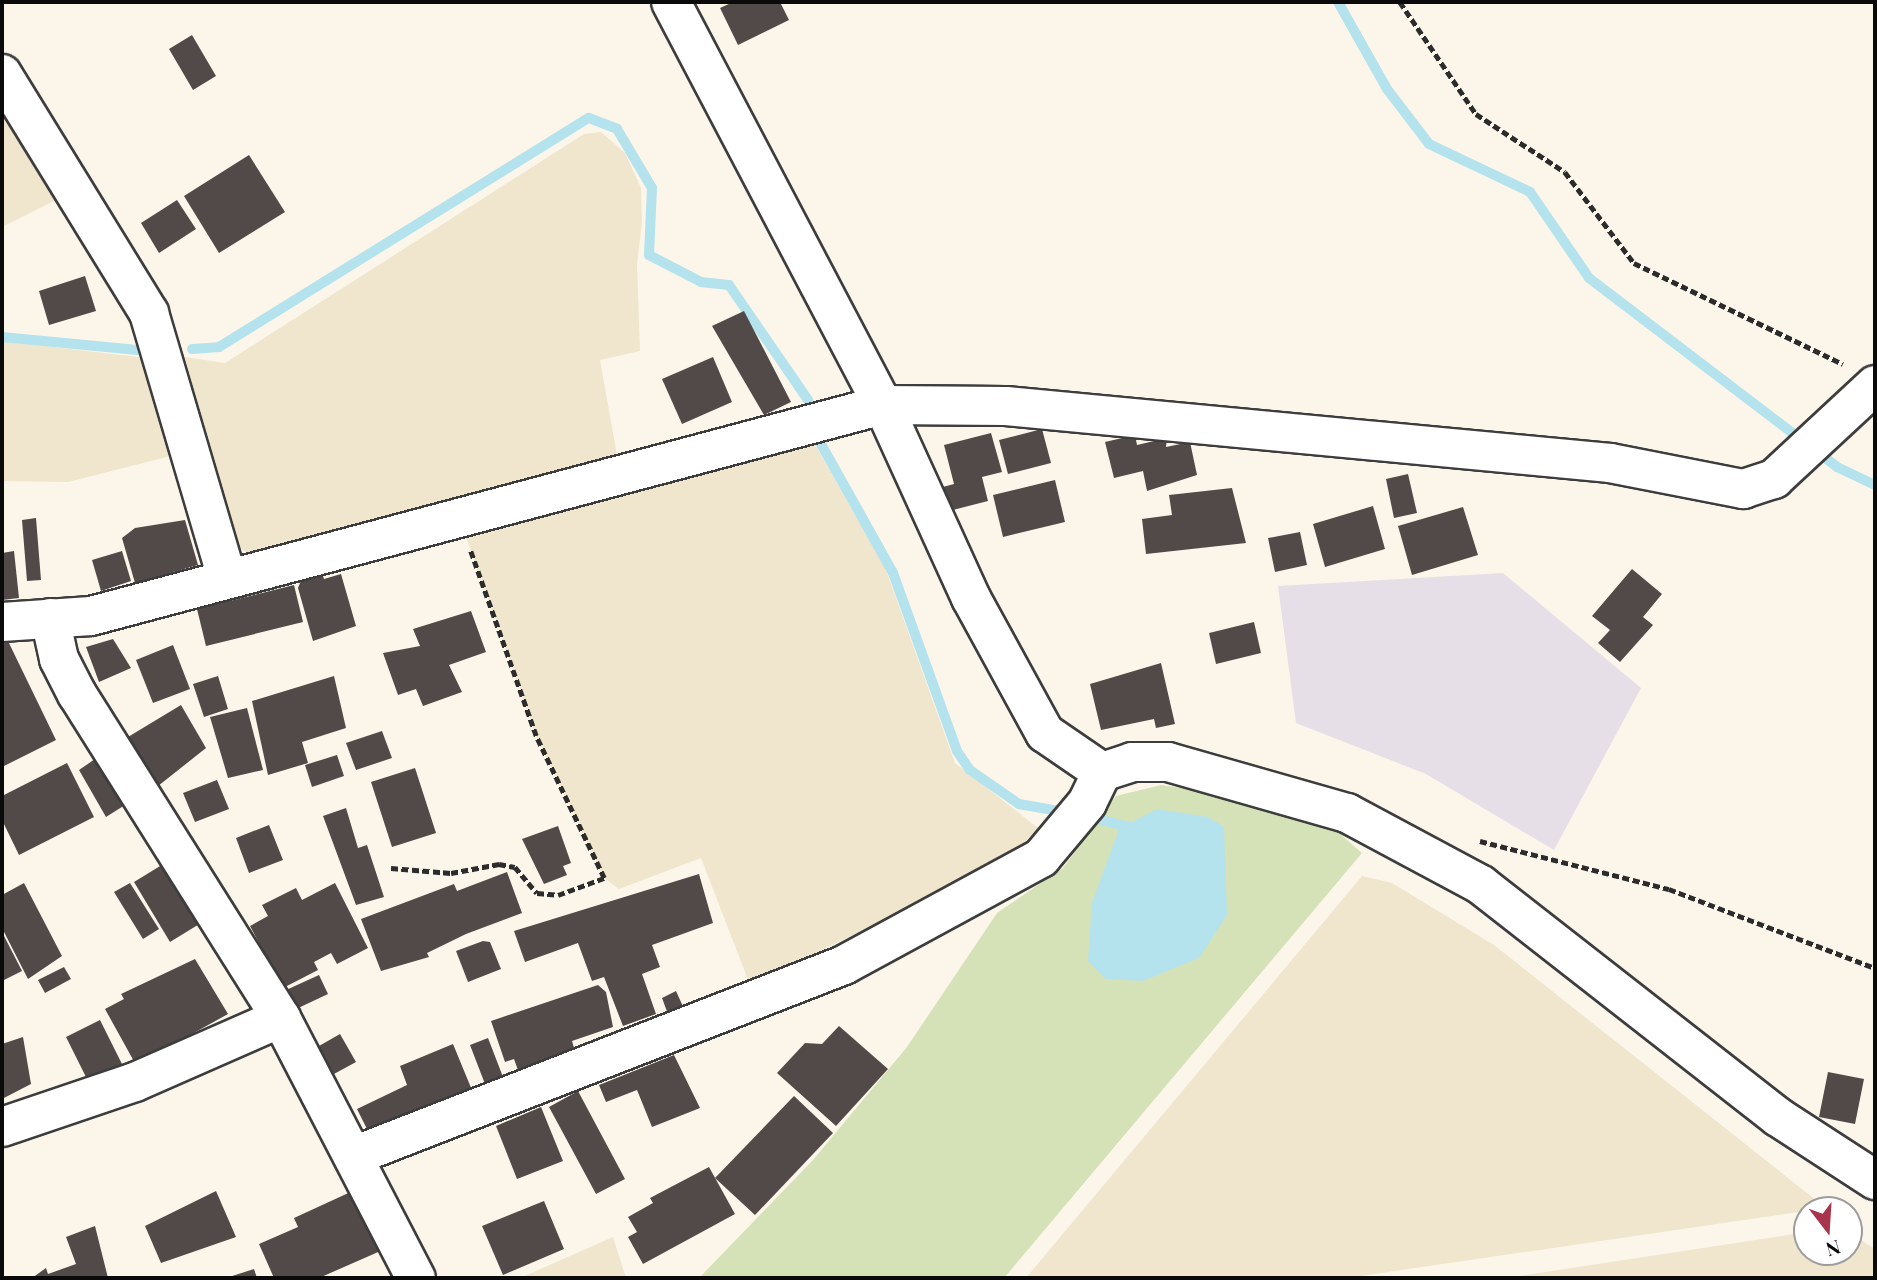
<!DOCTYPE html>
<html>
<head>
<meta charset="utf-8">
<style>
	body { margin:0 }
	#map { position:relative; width:1877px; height:1280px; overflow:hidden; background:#fcf6ea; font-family:"Playfair Display",serif }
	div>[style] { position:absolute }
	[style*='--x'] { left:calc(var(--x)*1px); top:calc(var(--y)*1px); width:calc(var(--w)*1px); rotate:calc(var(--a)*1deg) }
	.industrial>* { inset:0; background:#e6dfe8 }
	.farmland>* { inset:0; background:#efe6cd }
	.green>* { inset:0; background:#d5e2b8 }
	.water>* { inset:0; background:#b4e2ed }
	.stream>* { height:10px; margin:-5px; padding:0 5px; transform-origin:5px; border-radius:5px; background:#b4e2ed }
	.building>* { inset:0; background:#514a48 }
	.path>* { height:4.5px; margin-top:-2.25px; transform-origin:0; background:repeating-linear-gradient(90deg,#2c2c2c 0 7px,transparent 0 10.5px) }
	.roads { filter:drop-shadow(2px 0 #3d3d3d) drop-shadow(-2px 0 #3d3d3d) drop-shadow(0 2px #3d3d3d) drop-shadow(0 -2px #3d3d3d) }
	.minor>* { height:38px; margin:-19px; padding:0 19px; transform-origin:19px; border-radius:19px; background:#fff }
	span { translate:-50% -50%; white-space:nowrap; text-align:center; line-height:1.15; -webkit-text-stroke:7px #fff; paint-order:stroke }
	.frame { position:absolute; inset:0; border:4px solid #0a0a0a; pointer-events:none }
	.north { position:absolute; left:1793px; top:1196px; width:70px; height:70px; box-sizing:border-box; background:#fff; border:2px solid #9d9d9d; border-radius:50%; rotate:163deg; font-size:19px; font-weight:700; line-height:28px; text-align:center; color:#0a0a0a }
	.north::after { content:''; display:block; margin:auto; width:24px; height:32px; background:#a8344d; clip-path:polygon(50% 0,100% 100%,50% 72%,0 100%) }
</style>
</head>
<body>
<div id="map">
	<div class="industrial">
		<div style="clip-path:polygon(1503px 573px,1641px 688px,1554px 850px,1426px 774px,1296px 723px,1278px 586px)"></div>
	</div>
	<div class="farmland">
		<div style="clip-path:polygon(2px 110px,58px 199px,2px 227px)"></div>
		<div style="clip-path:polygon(601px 132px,625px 153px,641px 188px,642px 222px,637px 264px,640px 351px,600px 360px,617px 455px,253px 556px,233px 544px,185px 357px,225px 363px,584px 134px)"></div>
		<div style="clip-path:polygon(2px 341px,147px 358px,175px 455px,68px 482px,2px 481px)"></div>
		<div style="clip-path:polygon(812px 439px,886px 570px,955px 763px,1038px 828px,1007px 860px,750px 985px,701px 858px,619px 889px,604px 878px,536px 736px,465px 534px)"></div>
		<div style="clip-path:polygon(1362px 876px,1392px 883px,1494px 945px,1826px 1208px,1347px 1278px,1026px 1278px)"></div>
		<div style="clip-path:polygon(1807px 1232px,1807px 1252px,1849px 1252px,1849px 1232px,1875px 1249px,1875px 1278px,1506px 1278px)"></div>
		<div style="clip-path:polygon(613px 1237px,626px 1278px,520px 1278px)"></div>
	</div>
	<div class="green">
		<div style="clip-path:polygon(1161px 785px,1213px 792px,1338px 832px,1362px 853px,1004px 1278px,699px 1278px,813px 1160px,907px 1047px,997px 913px,1063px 868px,1116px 796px)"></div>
	</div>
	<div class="water">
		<div style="clip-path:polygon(1157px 809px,1208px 817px,1224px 827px,1227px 915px,1199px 958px,1143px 981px,1106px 979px,1088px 961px,1092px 903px,1119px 829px)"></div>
	</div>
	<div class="stream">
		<div style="--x:1338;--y:2;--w:100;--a:60.6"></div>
		<div style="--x:1387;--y:89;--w:69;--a:52.6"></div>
		<div style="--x:1429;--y:144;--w:112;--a:25.4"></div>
		<div style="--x:1530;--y:192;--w:104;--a:55.5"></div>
		<div style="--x:1589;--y:278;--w:312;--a:37.3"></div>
		<div style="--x:1837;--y:467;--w:42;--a:25.3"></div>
		<div style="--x:2;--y:337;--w:136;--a:5.5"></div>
		<div style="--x:192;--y:349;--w:27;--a:-4"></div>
		<div style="--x:219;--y:347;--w:435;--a:-31.8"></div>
		<div style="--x:589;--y:118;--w:30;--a:21"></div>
		<div style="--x:617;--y:129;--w:69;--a:59.3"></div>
		<div style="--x:652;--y:188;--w:67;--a:92.6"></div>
		<div style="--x:649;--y:255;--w:59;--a:27.4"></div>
		<div style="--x:701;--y:282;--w:28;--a:6"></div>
		<div style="--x:729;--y:285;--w:140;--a:55.5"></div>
		<div style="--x:821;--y:444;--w:148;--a:60.8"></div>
		<div style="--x:893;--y:573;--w:189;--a:70.2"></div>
		<div style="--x:957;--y:751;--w:23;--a:56"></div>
		<div style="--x:970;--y:770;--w:60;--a:34.8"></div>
		<div style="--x:1019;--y:804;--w:52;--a:10"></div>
		<div style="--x:1086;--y:816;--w:53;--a:14.3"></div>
	</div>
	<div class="building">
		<div style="clip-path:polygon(733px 2px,780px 2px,789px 20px,738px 45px,720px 8px)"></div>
		<div style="clip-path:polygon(192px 35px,216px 76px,193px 90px,169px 49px)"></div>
		<div style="clip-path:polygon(249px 155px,285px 212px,219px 253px,184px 196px)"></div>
		<div style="clip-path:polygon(177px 200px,196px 229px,159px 253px,141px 223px)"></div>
		<div style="clip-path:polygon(85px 276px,96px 311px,49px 325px,39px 291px)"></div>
		<div style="clip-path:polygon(744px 311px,791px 402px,764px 415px,712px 326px)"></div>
		<div style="clip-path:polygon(713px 357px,732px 402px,682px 424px,662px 379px)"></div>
		<div style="clip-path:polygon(1042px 429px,1051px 463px,1008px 474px,999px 440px)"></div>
		<div style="clip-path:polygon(991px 433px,1002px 472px,982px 477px,988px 501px,945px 512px,939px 488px,954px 484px,944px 445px)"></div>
		<div style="clip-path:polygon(1135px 435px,1137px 445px,1167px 438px,1166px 447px,1190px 442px,1197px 475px,1147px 491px,1143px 471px,1114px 478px,1105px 442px)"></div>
		<div style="clip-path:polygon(1408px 474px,1417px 513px,1394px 518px,1386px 479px)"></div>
		<div style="clip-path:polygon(1055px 480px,1065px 522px,1003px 537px,993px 495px)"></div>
		<div style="clip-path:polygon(1232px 488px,1246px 543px,1146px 554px,1142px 519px,1172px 515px,1169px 495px)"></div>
		<div style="clip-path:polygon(1373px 506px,1385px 549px,1325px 567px,1313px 524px)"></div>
		<div style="clip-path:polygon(1463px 507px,1478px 555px,1412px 575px,1398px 526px)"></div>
		<div style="clip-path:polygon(36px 518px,41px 580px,27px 581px,22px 520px)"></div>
		<div style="clip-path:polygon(185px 520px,198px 565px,135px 583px,122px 538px,135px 528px)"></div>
		<div style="clip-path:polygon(1300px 532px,1307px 565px,1275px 572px,1268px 538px)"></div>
		<div style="clip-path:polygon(14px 551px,19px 598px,2px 600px,2px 553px)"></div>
		<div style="clip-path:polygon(122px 551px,131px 581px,101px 591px,92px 560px)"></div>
		<div style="clip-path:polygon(1632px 569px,1662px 594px,1643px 617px,1653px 625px,1620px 662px,1598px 643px,1610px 630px,1592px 616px)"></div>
		<div style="clip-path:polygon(322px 573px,324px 579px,341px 574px,356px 626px,313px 641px,298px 588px,302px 578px)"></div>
		<div style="clip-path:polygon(294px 585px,303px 622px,206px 646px,197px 609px)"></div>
		<div style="clip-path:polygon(471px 611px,486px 652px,449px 665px,462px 692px,423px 706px,416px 689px,398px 695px,383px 653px,420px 646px,413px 629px)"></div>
		<div style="clip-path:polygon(1254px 622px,1261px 653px,1216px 664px,1209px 633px)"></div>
		<div style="clip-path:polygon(7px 639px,56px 740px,2px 767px,2px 642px)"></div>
		<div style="clip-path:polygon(113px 639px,131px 668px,99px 682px,86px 647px)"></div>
		<div style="clip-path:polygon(173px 645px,190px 689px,153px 703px,136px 660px)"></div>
		<div style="clip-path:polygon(1161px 663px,1175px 724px,1156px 728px,1154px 719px,1101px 730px,1090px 684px)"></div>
		<div style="clip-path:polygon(218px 676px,228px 709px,204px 717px,193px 684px)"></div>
		<div style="clip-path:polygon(334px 676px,346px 728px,302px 742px,308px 763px,268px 775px,252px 701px)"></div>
		<div style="clip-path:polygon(181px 705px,206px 748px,153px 790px,123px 740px)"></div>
		<div style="clip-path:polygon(247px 708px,263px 770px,228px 778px,210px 717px)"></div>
		<div style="clip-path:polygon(382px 731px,392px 758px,356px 770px,346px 743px)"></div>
		<div style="clip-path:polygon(337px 755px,344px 776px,312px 787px,305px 765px)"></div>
		<div style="clip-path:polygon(95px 759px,125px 805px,106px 817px,79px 770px)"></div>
		<div style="clip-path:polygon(67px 763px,94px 817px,19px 855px,2px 820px,2px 796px)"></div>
		<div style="clip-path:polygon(415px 768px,436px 833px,392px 847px,371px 782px)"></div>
		<div style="clip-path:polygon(217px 780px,229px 809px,195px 822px,183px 793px)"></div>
		<div style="clip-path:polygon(346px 808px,358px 848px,367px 845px,384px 897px,356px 905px,323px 816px)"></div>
		<div style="clip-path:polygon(269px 825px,283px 860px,249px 873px,236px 838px)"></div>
		<div style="clip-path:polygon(558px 826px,571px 863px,563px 866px,567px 875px,544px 884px,522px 839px)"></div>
		<div style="clip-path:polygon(165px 863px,201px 923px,170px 942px,134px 882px)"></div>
		<div style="clip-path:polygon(507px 872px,522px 913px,466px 934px,427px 953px,429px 957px,381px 971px,361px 919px,454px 884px,457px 891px)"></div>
		<div style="clip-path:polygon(699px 874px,713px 923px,652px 945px,660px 967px,642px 974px,656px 1014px,623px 1026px,604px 977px,592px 981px,578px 943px,525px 962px,514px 931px)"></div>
		<div style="clip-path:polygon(24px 883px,62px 956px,28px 979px,2px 928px,2px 895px)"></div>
		<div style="clip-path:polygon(130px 883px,159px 929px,143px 939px,114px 892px)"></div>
		<div style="clip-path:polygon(335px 883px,368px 948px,337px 964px,331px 953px,314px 962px,318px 970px,283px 988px,250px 926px,268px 916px,262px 905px,296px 888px,302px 900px)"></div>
		<div style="clip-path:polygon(2px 932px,22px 971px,2px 981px)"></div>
		<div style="clip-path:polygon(483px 941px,490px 942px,501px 969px,468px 982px,456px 951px)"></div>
		<div style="clip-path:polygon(195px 959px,228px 1014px,136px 1065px,105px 1009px,124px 999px,121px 994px)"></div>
		<div style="clip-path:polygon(64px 967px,71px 979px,45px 993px,38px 980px)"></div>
		<div style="clip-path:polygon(319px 975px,328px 994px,294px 1010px,284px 991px)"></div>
		<div style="clip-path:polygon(598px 985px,606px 992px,613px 1027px,572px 1041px,575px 1051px,519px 1073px,514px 1059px,505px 1062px,491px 1021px)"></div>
		<div style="clip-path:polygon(676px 991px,685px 1011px,669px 1017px,662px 998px)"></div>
		<div style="clip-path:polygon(100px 1020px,123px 1066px,89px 1083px,66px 1037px)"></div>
		<div style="clip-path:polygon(839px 1026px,888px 1069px,836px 1126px,777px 1073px,805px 1043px,822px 1044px)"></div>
		<div style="clip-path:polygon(340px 1034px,356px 1062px,334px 1074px,319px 1046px)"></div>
		<div style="clip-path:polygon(23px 1037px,31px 1084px,2px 1099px,2px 1044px)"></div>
		<div style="clip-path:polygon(488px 1038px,503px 1077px,485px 1084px,470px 1045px)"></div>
		<div style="clip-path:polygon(453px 1044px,474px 1095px,370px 1135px,357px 1109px,407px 1085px,400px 1066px)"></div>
		<div style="clip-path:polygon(674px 1055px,700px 1108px,652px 1127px,637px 1090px,606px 1102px,599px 1085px)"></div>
		<div style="clip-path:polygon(1828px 1072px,1864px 1079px,1855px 1124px,1819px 1117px)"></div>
		<div style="clip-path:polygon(578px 1091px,625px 1179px,596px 1194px,549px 1107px)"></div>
		<div style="clip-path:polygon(794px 1096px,833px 1133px,755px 1215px,715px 1178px)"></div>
		<div style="clip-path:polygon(541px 1107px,563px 1161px,517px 1179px,496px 1126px)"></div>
		<div style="clip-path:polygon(709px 1167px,735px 1214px,643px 1264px,628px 1237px,637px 1232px,628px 1217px,653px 1203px,650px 1198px)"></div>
		<div style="clip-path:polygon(357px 1189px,385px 1249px,319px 1278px,274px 1278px,259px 1244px,298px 1227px,294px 1218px)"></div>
		<div style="clip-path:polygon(216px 1191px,236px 1237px,161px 1263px,145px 1226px)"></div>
		<div style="clip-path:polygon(544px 1201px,564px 1249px,503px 1275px,482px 1226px)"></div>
		<div style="clip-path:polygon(95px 1226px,108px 1278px,32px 1278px,46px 1268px,48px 1274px,76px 1264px,66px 1237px)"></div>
		<div style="clip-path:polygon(254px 1269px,257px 1278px,226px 1278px)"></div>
	</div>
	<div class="path">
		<div style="--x:1400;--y:2;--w:135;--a:55.8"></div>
		<div style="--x:1476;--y:114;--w:106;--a:33.1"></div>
		<div style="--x:1565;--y:172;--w:114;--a:52.8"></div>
		<div style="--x:1634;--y:263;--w:232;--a:25.8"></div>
		<div style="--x:1480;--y:841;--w:195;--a:14.3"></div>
		<div style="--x:1669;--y:889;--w:221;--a:21"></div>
		<div style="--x:391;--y:868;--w:60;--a:4.8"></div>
		<div style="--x:451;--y:873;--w:49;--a:-10.6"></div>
		<div style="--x:499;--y:864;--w:16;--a:11"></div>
		<div style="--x:515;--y:867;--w:34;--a:50"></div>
		<div style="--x:537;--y:893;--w:21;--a:5"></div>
		<div style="--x:558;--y:895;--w:49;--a:-20.3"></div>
		<div style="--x:604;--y:878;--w:157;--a:-115.6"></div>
		<div style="--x:536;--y:736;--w:197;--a:-109.5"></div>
	</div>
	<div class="roads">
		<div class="minor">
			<div style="--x:671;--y:2;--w:455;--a:62.3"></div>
			<div style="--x:883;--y:405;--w:212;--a:65.5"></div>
			<div style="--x:971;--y:598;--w:154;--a:61.3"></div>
			<div style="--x:1045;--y:733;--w:69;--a:34.4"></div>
			<div style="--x:2;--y:74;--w:281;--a:58.4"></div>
			<div style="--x:149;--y:313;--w:276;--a:73.6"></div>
			<div style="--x:50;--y:618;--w:42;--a:77.6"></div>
			<div style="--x:59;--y:659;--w:39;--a:63"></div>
			<div style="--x:77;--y:694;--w:383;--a:57.8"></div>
			<div style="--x:281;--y:1018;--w:293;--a:62.6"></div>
			<div style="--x:2;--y:622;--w:89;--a:-3.9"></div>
			<div style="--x:91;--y:616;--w:820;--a:-14.92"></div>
			<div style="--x:883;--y:405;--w:123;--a:0.5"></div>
			<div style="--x:1006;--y:406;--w:607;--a:5.39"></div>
			<div style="--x:1610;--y:463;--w:136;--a:11.1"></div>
			<div style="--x:1743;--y:489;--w:33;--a:-18"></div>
			<div style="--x:1774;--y:479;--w:138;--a:-42.9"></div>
			<div style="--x:2;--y:1127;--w:140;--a:-18.7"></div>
			<div style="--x:135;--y:1082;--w:159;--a:-23.7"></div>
			<div style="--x:356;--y:1155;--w:524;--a:-21.27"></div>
			<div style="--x:844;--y:965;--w:224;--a:-28.5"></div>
			<div style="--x:1041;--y:858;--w:72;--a:-50.1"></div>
			<div style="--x:1087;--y:803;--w:34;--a:-64"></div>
			<div style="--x:1102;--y:772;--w:32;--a:-18"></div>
			<div style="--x:1132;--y:762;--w:36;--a:0"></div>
			<div style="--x:1168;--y:762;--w:186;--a:15.9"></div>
			<div style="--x:1347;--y:813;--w:152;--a:28.2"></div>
			<div style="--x:1481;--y:885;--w:377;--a:38"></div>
			<div style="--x:1778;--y:1117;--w:116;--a:33"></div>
		</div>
	</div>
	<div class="frame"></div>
	<div class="north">N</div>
</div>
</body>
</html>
